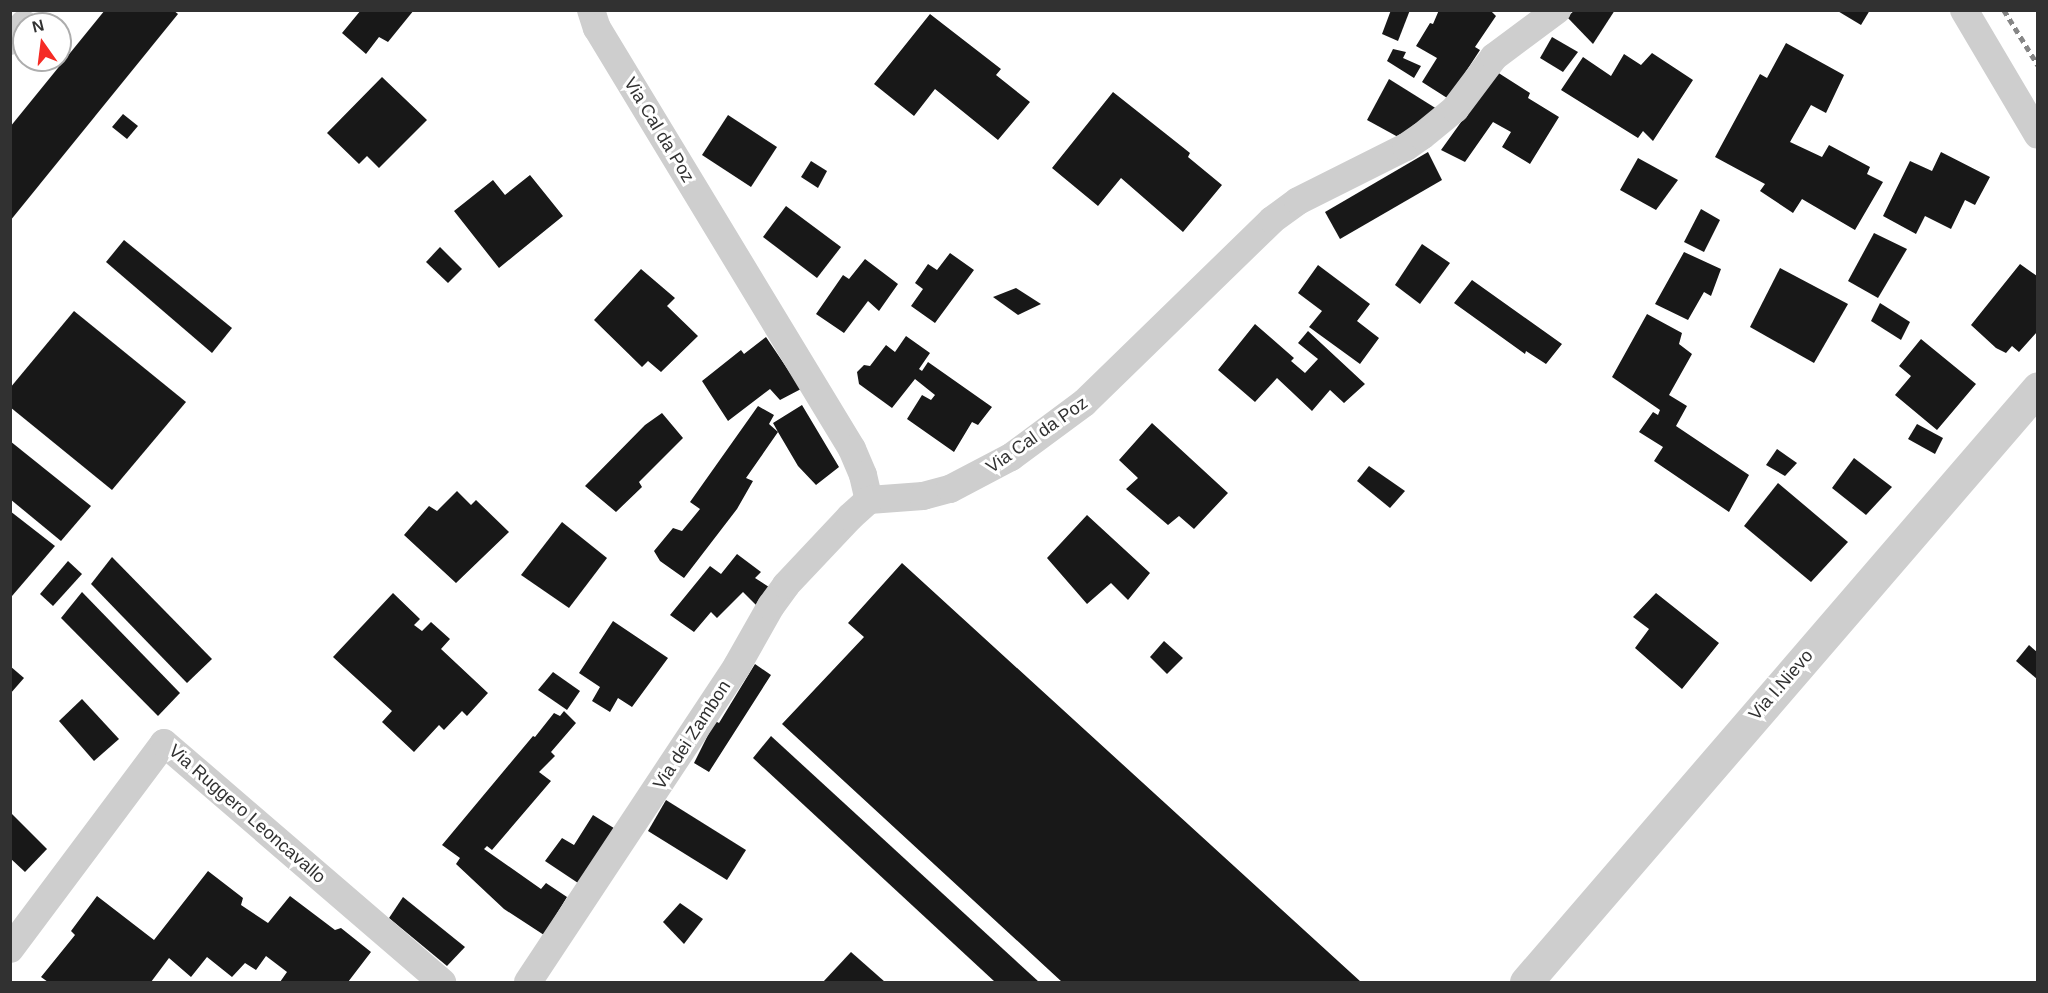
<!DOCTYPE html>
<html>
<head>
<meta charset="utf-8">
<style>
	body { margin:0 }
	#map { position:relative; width:2048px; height:993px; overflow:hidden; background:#fff; font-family:Arial,sans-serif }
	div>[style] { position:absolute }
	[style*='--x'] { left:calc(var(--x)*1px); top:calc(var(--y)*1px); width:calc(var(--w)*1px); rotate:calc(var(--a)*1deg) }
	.building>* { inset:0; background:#181818 }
	.minor>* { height:28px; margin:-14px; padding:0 14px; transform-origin:14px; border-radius:14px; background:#cecece }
	.tertiary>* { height:33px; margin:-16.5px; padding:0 16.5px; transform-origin:16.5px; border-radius:16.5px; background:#cecece }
	.rail>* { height:4.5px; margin-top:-2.25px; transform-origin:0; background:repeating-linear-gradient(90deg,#868686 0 6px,transparent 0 10.5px) }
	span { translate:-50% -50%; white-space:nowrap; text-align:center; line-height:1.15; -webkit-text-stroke:6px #fff; paint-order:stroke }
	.street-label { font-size:18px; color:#313131 }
	.frame { position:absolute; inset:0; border:12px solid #313131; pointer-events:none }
	.north { position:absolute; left:12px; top:12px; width:60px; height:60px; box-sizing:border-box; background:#fff; border:2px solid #adadad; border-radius:50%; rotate:346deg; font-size:16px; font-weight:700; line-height:24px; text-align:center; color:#313131 }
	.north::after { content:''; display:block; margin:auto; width:21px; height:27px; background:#f52b25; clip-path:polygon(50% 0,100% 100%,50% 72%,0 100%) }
</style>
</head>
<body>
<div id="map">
	<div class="building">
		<div style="clip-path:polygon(105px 10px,173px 10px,178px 14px,10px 221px,10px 127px)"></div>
		<div style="clip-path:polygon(361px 10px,414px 10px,388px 42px,379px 37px,366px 54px,342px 33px)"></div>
		<div style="clip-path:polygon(1391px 10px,1410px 10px,1398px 41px,1382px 34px)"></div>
		<div style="clip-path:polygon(1439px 10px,1490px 10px,1496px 16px,1475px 47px,1480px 50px,1465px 73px,1455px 103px,1422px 82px,1437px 58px,1416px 46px,1430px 23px,1433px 24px)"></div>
		<div style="clip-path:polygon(1575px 10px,1615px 10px,1593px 44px,1567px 17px)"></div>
		<div style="clip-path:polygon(1836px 10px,1870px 10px,1861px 25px)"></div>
		<div style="clip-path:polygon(930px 14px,1001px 69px,996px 75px,1030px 102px,998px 140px,935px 89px,914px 116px,874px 84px)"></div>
		<div style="clip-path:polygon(1552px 37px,1578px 52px,1563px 72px,1540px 58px)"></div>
		<div style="clip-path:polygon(1786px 43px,1844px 75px,1826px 113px,1811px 105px,1790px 142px,1822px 157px,1829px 145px,1870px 167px,1867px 174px,1883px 182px,1855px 230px,1802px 199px,1793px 213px,1760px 191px,1765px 184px,1715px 157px,1760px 74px,1767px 78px)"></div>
		<div style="clip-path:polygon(1393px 49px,1406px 52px,1403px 58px,1421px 66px,1414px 78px,1387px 61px)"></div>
		<div style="clip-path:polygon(1652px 53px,1693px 80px,1653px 141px,1643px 131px,1638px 138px,1561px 90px,1583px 57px,1611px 76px,1624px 54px,1641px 65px)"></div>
		<div style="clip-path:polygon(1497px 72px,1530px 93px,1528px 98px,1559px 117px,1530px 164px,1502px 147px,1511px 132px,1493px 122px,1465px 162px,1441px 150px)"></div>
		<div style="clip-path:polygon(382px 77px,427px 120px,379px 168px,367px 156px,359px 164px,327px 133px)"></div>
		<div style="clip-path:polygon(1389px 79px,1437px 109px,1409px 143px,1367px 120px)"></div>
		<div style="clip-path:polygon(1113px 92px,1190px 153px,1188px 157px,1222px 185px,1183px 232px,1121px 178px,1098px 206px,1052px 168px)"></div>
		<div style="clip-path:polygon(123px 114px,138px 126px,127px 139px,112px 127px)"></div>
		<div style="clip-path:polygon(728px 115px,777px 147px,751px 187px,702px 155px)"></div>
		<div style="clip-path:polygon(1428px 152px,1442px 180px,1340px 239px,1325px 212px)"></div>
		<div style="clip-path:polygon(1941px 152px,1990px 177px,1975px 205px,1965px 200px,1951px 229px,1925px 216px,1916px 234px,1883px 216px,1910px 161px,1932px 171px)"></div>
		<div style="clip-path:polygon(1638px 158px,1678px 180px,1656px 210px,1620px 190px)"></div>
		<div style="clip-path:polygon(811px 161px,827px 171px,818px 188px,801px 177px)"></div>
		<div style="clip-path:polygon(530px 175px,563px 216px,499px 268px,454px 211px,493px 180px,505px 195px)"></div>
		<div style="clip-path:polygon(786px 206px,841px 247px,817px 278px,763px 237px)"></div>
		<div style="clip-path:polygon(1701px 209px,1720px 220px,1704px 252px,1684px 242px)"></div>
		<div style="clip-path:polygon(1874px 233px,1907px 249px,1878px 298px,1848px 281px)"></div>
		<div style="clip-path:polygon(124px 240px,232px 328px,212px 353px,106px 262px)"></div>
		<div style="clip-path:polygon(1422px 244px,1450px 263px,1420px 304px,1395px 285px)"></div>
		<div style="clip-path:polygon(440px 247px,462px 269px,448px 283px,426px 262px)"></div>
		<div style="clip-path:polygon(1684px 252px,1721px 269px,1711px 296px,1704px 292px,1688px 320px,1655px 304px)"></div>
		<div style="clip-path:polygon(950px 253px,974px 270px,935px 323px,911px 306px,923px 289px,915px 283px,928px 264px,937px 270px)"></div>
		<div style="clip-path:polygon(865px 259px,898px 284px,879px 311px,868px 301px,844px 333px,816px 314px,843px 275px,849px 279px)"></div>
		<div style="clip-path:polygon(2020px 264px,2037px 276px,2037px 332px,2019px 352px,2012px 346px,2006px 353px,1996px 348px,1971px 325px)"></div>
		<div style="clip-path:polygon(1318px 265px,1370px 304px,1357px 321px,1379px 338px,1360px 364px,1309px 327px,1322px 311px,1298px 293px)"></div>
		<div style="clip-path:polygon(1780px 268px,1848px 304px,1814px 363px,1750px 327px)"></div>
		<div style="clip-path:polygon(641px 269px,675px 298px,667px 306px,698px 336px,661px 372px,648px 361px,642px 367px,594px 320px)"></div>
		<div style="clip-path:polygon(1472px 280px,1562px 344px,1546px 364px,1526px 351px,1525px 354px,1454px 303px)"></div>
		<div style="clip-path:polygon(1016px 288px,1041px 304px,1018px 315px,993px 297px)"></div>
		<div style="clip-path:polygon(1880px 303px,1910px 322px,1901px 340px,1871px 321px)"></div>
		<div style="clip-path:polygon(74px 311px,186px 402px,112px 490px,10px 407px,10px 388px)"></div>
		<div style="clip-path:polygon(1647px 314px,1682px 333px,1679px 344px,1692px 354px,1669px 395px,1687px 406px,1676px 426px,1749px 475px,1729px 512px,1654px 461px,1663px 447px,1639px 432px,1653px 412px,1658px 415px,1660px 410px,1612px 377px)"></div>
		<div style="clip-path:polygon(1255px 324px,1294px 358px,1291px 361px,1305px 373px,1318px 359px,1298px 343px,1308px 331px,1365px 384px,1344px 403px,1330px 390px,1312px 411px,1277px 378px,1255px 402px,1218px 370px)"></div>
		<div style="clip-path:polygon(906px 336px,930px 353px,919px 369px,922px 371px,928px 362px,992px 407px,978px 425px,972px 422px,954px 452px,907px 419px,922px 395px,931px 400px,935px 395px,915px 379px,892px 408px,859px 384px,857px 372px,864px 365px,870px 366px,886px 345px,895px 352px)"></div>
		<div style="clip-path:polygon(766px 337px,801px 389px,780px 400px,770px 389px,728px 421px,702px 381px,741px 350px,744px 354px)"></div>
		<div style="clip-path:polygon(1921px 339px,1976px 384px,1937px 430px,1895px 395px,1911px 376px,1899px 366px)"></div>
		<div style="clip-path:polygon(802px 405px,839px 467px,816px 485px,798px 466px,778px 432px,746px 478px,753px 481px,737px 509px,684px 578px,660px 561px,654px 551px,673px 528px,682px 531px,700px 509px,690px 502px,758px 406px,774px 415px,769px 424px,778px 432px,773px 423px)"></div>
		<div style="clip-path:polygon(662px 413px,683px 438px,639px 482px,642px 487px,616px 512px,585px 486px,645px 425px)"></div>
		<div style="clip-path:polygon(1152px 423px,1228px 493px,1194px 529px,1179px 516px,1168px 525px,1126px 489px,1138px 478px,1119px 460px)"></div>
		<div style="clip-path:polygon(1917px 424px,1943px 438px,1935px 454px,1908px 439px)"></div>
		<div style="clip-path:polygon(10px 441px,91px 506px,61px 541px,10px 499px)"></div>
		<div style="clip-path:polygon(1777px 449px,1797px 463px,1785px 476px,1766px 465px)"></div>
		<div style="clip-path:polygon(1854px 458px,1892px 487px,1866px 515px,1832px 488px)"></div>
		<div style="clip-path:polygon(1369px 466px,1405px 491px,1390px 508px,1357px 481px)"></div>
		<div style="clip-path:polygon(1778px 483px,1848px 542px,1811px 582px,1744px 526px)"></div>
		<div style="clip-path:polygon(457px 491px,471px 505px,476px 500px,509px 532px,456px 583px,404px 535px,429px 506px,437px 511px)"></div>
		<div style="clip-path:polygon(10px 511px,55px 546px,12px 596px,10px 595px)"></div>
		<div style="clip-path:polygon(1087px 515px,1150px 573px,1128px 600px,1111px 583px,1087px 604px,1047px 558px)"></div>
		<div style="clip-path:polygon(562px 522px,607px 558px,569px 608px,521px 575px)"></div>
		<div style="clip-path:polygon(737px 554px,761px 572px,755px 578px,772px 589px,760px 609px,743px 592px,717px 618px,711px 612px,694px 632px,670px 615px,710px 566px,721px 574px)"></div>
		<div style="clip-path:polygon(112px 557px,212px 659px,187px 683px,91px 584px)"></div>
		<div style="clip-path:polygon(68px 561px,82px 574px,53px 606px,40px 594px)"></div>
		<div style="clip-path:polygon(902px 563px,1361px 982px,1062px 982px,782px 724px,864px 637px,848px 623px)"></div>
		<div style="clip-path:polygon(82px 592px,180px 693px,158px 716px,61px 618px)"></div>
		<div style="clip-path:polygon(393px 593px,420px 619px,414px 625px,422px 631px,431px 622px,450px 639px,441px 649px,488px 693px,467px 716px,462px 711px,444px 730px,439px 725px,414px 752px,382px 722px,392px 711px,333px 657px)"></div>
		<div style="clip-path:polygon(1656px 593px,1719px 643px,1682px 689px,1635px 648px,1649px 629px,1633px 617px)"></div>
		<div style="clip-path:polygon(613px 621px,668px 658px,632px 707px,618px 698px,610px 712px,592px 701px,600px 687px,579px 673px)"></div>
		<div style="clip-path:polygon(1164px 641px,1183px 658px,1167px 674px,1150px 657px)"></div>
		<div style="clip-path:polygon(2029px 645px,2037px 652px,2037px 679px,2016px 661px)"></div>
		<div style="clip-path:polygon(755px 664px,771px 675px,709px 772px,694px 763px,715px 721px,719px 723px)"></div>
		<div style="clip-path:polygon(10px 666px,24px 678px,10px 694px)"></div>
		<div style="clip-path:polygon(553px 672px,580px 691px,567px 710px,538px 690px)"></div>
		<div style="clip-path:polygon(82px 699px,119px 739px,94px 761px,59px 721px)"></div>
		<div style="clip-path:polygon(564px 711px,576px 723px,551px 752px,555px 756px,539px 772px,551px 781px,492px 850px,487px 846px,484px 849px,541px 889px,546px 883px,567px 897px,544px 935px,504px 909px,456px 864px,460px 858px,442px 845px,533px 736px,535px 737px,554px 713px,560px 716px)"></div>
		<div style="clip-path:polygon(771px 736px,1039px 982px,995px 982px,753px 758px)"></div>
		<div style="clip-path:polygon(666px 800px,746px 850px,727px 880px,648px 831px)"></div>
		<div style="clip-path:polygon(10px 812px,47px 849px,25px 872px,10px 858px)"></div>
		<div style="clip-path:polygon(593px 815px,617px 830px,581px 885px,545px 861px,562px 838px,574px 845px)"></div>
		<div style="clip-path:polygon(208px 871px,243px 898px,241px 905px,268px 923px,290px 896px,335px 930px,341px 928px,371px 952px,348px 982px,280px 982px,287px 972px,266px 956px,256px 970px,245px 963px,232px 977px,207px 957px,191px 977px,169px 958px,151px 982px,48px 982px,41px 977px,75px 935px,71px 931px,97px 896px,154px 940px)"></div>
		<div style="clip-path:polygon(403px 897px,465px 947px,447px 966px,389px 918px)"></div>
		<div style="clip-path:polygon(680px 903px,703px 919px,684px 944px,663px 922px)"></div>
		<div style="clip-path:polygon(851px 952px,885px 982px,823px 982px)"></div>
	</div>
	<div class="minor">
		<div style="--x:591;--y:10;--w:19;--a:72"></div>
		<div style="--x:597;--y:28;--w:492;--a:58.8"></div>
		<div style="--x:852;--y:449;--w:28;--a:67"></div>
		<div style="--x:863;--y:475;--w:26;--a:77"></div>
		<div style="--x:869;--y:500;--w:54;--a:-4.2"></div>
		<div style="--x:923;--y:496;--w:28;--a:-15"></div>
		<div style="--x:950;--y:489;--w:69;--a:-27.7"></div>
		<div style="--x:1011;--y:457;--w:91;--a:-36.5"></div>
		<div style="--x:1084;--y:403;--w:262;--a:-44.2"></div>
		<div style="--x:1272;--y:220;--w:32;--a:-36"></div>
		<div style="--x:1298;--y:201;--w:121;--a:-26.6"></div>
		<div style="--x:1406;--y:147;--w:19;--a:-35"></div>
		<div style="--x:1422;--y:136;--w:43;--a:-39.3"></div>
		<div style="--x:1455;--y:109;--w:65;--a:-53.1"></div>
		<div style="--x:1494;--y:57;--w:79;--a:-36.7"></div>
		<div style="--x:1964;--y:10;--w:145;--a:59.4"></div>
		<div style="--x:10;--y:41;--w:22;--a:-51"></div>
		<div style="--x:10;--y:949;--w:257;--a:-53.2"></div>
		<div style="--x:164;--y:743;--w:367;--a:40.7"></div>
		<div style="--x:528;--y:982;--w:379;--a:-56.5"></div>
		<div style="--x:737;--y:666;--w:69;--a:-60.5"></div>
		<div style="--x:771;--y:606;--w:26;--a:-54"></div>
		<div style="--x:786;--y:585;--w:93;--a:-46.7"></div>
		<div style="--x:850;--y:517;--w:25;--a:-42"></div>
	</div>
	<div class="tertiary">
		<div style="--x:1526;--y:982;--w:784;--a:-49.24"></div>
	</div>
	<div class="rail">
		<div style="--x:2004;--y:10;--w:65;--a:58.3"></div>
	</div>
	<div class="street-label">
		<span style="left:659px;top:130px;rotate:59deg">Via Cal da Poz</span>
		<span style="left:1037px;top:435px;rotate:-35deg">Via Cal da Poz</span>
		<span style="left:1781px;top:685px;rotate:-49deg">Via I.Nievo</span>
		<span style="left:692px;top:735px;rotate:-57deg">Via dei Zambon</span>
		<span style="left:247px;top:814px;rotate:41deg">Via Ruggero Leoncavallo</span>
	</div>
	<div class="frame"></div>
	<div class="north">N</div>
</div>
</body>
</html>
